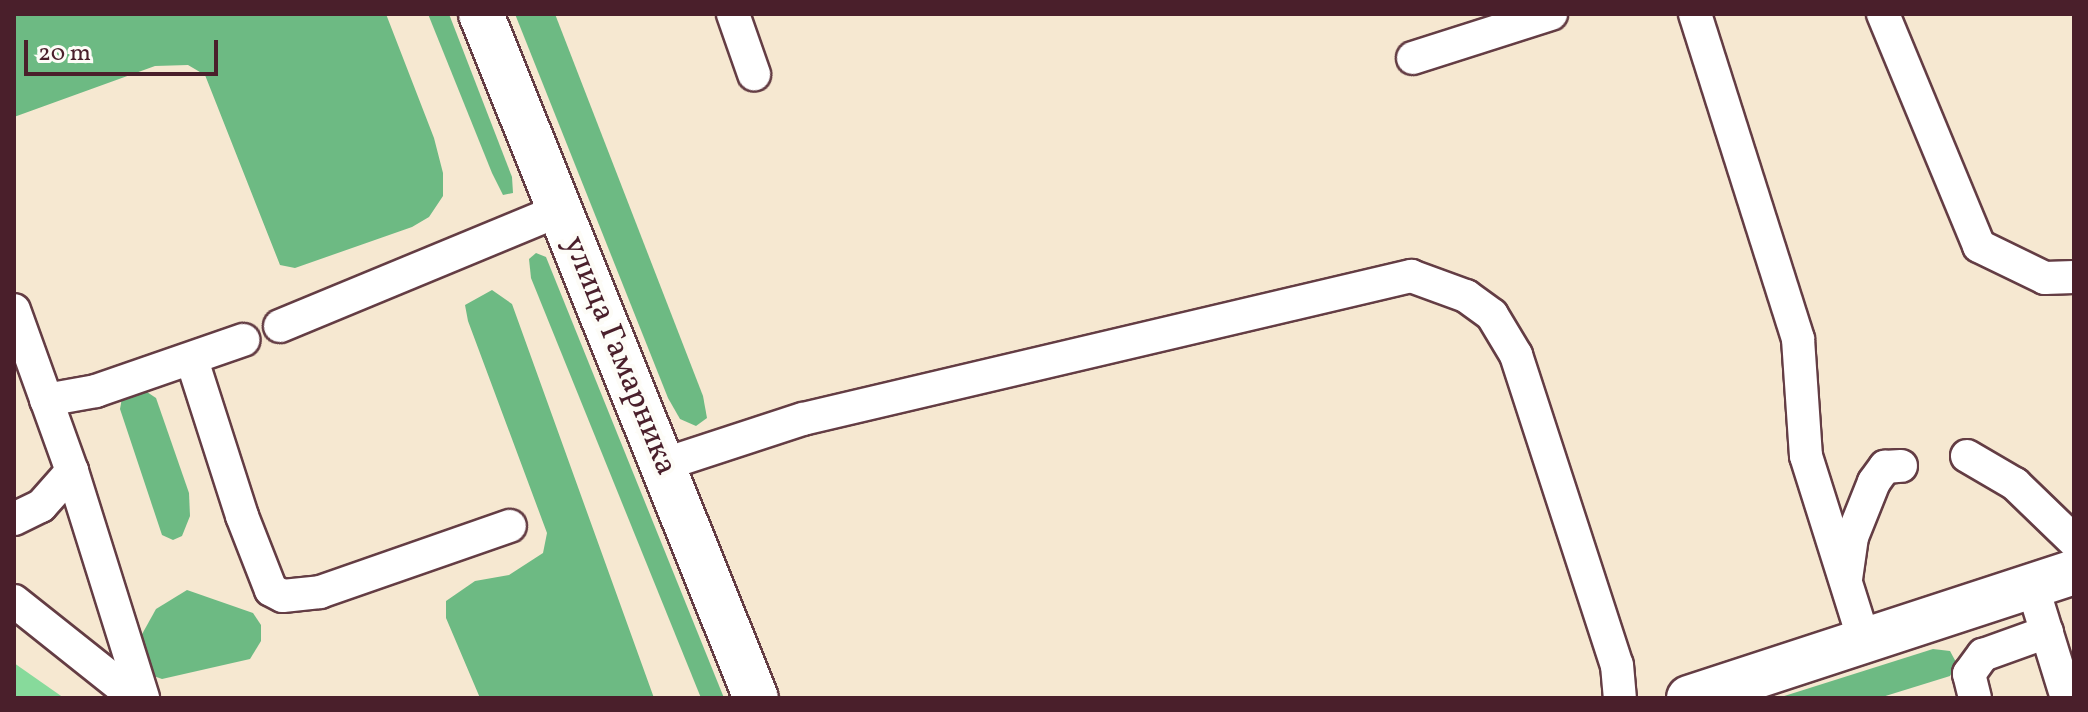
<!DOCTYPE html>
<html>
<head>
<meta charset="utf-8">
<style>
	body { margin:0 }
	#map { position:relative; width:2088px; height:712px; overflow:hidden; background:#f6e8d1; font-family:Vollkorn,serif }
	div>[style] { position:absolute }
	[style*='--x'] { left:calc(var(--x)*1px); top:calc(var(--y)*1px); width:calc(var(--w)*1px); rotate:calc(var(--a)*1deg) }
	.green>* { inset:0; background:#87da9b }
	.forest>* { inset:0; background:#6dba83 }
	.roads { filter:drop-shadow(2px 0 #643d44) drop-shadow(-2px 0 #643d44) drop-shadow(0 2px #643d44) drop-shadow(0 -2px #643d44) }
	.lane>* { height:32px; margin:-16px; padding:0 16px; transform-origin:16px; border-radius:16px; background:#fff }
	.secondary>* { height:44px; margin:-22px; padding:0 22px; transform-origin:22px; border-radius:22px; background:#fff }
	span { translate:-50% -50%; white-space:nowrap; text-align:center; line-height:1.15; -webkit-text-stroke:8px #fdfcf7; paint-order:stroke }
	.street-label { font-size:32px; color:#4a1f2b }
	.frame { position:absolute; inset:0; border:16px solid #4a1f2b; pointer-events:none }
	.scale { position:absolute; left:24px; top:40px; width:194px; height:36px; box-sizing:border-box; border:4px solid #4a1f2b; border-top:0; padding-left:10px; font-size:24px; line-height:28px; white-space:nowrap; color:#4a1f2b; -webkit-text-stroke:6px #fdfcf7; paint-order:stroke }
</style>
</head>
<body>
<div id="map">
	<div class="green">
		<div style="clip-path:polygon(14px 663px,64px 698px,14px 698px)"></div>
	</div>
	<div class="forest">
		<div style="clip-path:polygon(14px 14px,386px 14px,434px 138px,443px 173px,443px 196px,429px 217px,412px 227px,295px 268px,280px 265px,205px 75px,188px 65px,155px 66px,14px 117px)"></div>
		<div style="clip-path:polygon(428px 14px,449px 14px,512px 177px,513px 193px,503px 195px,492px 173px)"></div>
		<div style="clip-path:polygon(515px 14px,555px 14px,703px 396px,707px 418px,696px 426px,680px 419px,668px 398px)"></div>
		<div style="clip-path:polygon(536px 253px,546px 257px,724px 698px,701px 698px,531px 278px,529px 259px)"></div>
		<div style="clip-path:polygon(492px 290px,512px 304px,654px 698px,480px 698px,446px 618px,446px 601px,475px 581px,509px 575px,543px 553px,547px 533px,468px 321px,465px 305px)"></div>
		<div style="clip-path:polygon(144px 390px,156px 398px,189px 493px,190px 516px,182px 536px,173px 540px,162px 535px,120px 409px,122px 398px)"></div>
		<div style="clip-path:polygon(187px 590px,253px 613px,261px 625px,261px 641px,250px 659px,162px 679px,148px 674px,140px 657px,141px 636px,156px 609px)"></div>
		<div style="clip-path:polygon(1933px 649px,1950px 651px,1957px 664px,1950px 676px,1879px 698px,1778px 698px)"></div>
	</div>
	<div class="roads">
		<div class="lane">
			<div style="--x:733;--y:14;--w:64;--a:70.7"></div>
			<div style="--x:1695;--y:14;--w:341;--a:72.4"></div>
			<div style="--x:1798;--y:339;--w:117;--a:86.1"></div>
			<div style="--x:1806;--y:456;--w:193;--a:72.5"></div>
			<div style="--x:1883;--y:14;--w:251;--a:67.5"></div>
			<div style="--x:1979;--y:246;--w:73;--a:25.9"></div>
			<div style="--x:2045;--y:278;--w:29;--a:-2"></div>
			<div style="--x:1413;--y:58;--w:145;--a:-17.7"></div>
			<div style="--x:14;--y:310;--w:171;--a:70.2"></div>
			<div style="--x:72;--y:471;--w:238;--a:72.6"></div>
			<div style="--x:280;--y:326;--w:303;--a:-22.5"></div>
			<div style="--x:192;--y:360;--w:164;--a:72.2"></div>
			<div style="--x:242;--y:516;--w:79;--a:68.6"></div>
			<div style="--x:271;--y:590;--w:13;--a:27"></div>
			<div style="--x:283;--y:596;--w:37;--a:-6"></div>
			<div style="--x:320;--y:592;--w:201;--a:-19.2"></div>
			<div style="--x:46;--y:400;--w:51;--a:-10.2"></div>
			<div style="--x:96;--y:391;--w:156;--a:-19.1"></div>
			<div style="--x:1967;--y:456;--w:56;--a:30.3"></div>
			<div style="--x:2015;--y:484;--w:82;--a:44"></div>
			<div style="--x:662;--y:465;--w:148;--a:-18.1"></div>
			<div style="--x:803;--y:419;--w:625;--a:-13.24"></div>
			<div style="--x:1411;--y:276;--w:59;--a:20"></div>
			<div style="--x:1466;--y:296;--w:32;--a:36"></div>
			<div style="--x:1492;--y:315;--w:47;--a:59"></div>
			<div style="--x:1516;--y:355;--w:326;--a:72"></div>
			<div style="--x:1617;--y:665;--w:33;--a:85"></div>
			<div style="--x:14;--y:519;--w:30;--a:-26"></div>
			<div style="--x:41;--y:506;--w:47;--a:-48.5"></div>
			<div style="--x:1846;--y:579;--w:42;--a:-81.9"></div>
			<div style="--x:1852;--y:537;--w:59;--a:-68.2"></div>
			<div style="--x:1874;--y:482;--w:19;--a:-54"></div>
			<div style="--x:1885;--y:467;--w:16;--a:-4"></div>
			<div style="--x:2032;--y:585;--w:118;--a:72.8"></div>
			<div style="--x:14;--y:601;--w:156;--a:38.5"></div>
			<div style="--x:1975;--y:698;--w:25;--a:-104"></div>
			<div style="--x:1969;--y:674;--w:24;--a:-54"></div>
			<div style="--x:1983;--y:655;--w:68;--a:-19.8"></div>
		</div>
		<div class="secondary">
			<div style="--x:481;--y:14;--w:737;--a:68.1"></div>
			<div style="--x:1689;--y:698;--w:405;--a:-18.1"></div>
		</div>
	</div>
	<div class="street-label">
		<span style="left:619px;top:356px;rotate:68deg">улица Гамарника</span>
	</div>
	<div class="frame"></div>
	<div class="scale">20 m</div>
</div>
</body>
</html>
